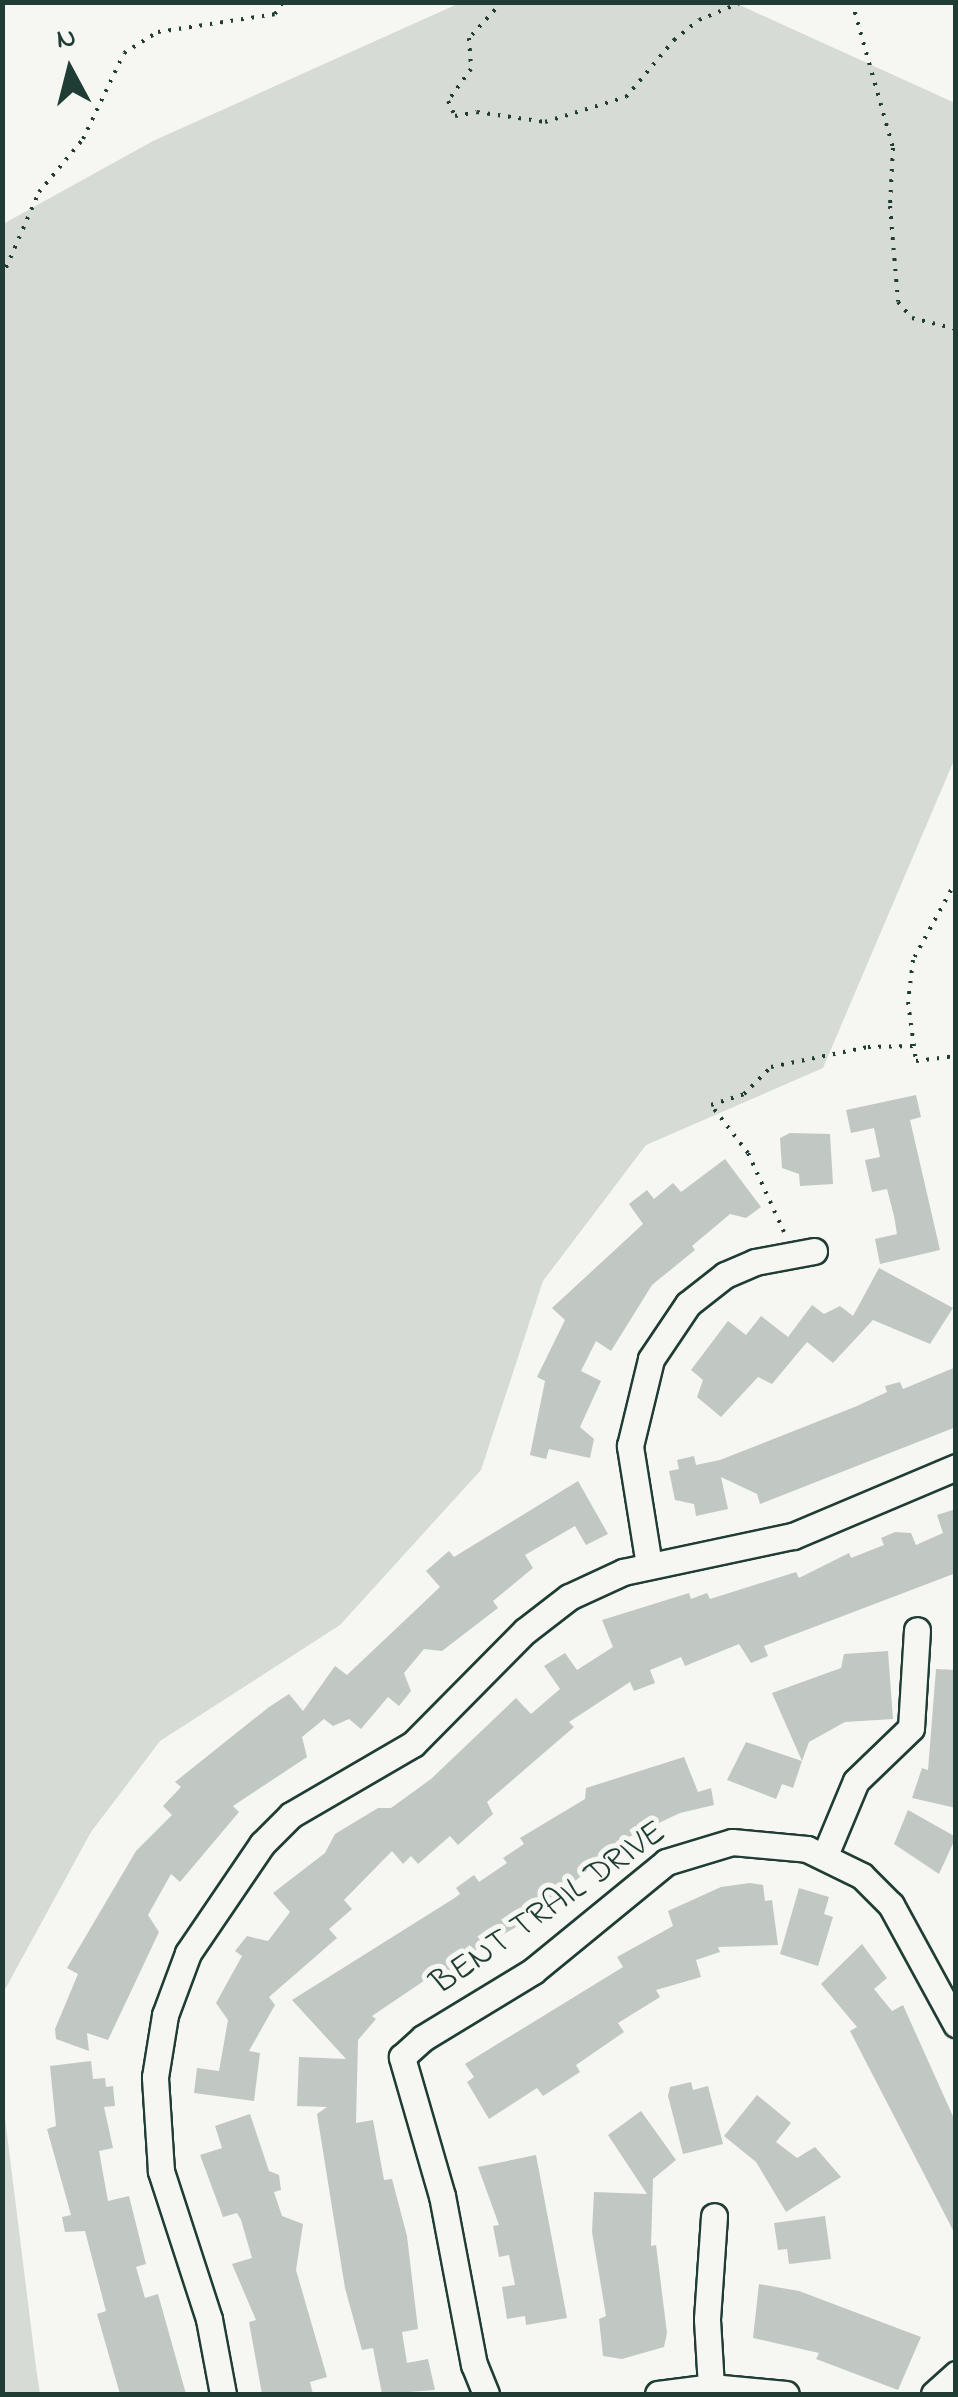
<!DOCTYPE html>
<html>
<head>
<meta charset="utf-8">
<style>
	body { margin:0 }
	#map { position:relative; width:958px; height:2397px; overflow:hidden; background:#f6f6f2; font-family:"Indie Flower",sans-serif }
	div>[style] { position:absolute }
	[style*='--x'] { left:calc(var(--x)*1px); top:calc(var(--y)*1px); width:calc(var(--w)*1px); rotate:calc(var(--a)*1deg) }
	.green>* { inset:0; background:#d6dbd6 }
	.building>* { inset:0; background:#c1c8c3 }
	.path>* { height:4px; margin-top:-2px; transform-origin:0; background:repeating-linear-gradient(90deg,#1f3d34 0 2.5px,transparent 0 10.5px) }
	.roads { filter:drop-shadow(2px 0 #1f3d34) drop-shadow(-2px 0 #1f3d34) drop-shadow(0 2px #1f3d34) drop-shadow(0 -2px #1f3d34) }
	.minor>* { height:25px; margin:-12.5px; padding:0 12.5px; transform-origin:12.5px; border-radius:12.5px; background:#f6f6f2 }
	span { translate:-50% -50%; white-space:nowrap; text-align:center; line-height:1.15; -webkit-text-stroke:10px #f6f6f2; paint-order:stroke }
	.street-label { font-size:35px; color:#1f3d34 }
	.frame { position:absolute; inset:0; border:5px solid #1f3d34; pointer-events:none }
	.north { position:absolute; left:20px; top:20px; width:100px; height:100px; -webkit-text-stroke:8px #f6f6f2; paint-order:stroke; rotate:353deg; font-size:28px; font-weight:700; line-height:40px; text-align:center; color:#1f3d34 }
	.north::after { content:''; display:block; margin:auto; width:35px; height:45px; background:#1f3d34; clip-path:polygon(50% 0,100% 100%,50% 72%,0 100%) }
</style>
</head>
<body>
<div id="map">
	<div class="green">
		<div style="clip-path:polygon(462px 2px,735px 3px,955px 103px,955px 758px,823px 1068px,646px 1145px,543px 1281px,481px 1470px,340px 1625px,160px 1741px,91px 1832px,3px 1993px,3px 224px,153px 141px)"></div>
		<div style="clip-path:polygon(3px 2102px,36px 2367px,40px 2394px,3px 2394px)"></div>
	</div>
	<div class="building">
		<div style="clip-path:polygon(916px 1095px,921px 1117px,910px 1120px,940px 1250px,880px 1264px,875px 1239px,897px 1234px,894px 1216px,887px 1189px,872px 1192px,865px 1160px,880px 1157px,874px 1128px,851px 1133px,846px 1110px)"></div>
		<div style="clip-path:polygon(790px 1133px,830px 1134px,833px 1184px,800px 1186px,799px 1174px,782px 1168px,780px 1138px)"></div>
		<div style="clip-path:polygon(725px 1159px,761px 1207px,746px 1218px,730px 1214px,692px 1246px,695px 1250px,652px 1285px,611px 1351px,596px 1341px,581px 1371px,601px 1381px,580px 1427px,594px 1439px,590px 1458px,549px 1449px,546px 1459px,530px 1455px,545px 1381px,537px 1377px,565px 1320px,552px 1308px,643px 1224px,629px 1204px,647px 1190px,654px 1199px,673px 1183px,681px 1192px)"></div>
		<div style="clip-path:polygon(879px 1268px,953px 1308px,930px 1344px,873px 1320px,833px 1363px,807px 1342px,772px 1384px,758px 1377px,721px 1417px,697px 1397px,703px 1380px,691px 1370px,728px 1321px,746px 1335px,761px 1316px,788px 1337px,812px 1305px,824px 1314px,840px 1306px,853px 1316px)"></div>
		<div style="clip-path:polygon(956px 1367px,956px 1427px,760px 1504px,757px 1494px,721px 1477px,728px 1509px,696px 1516px,694px 1504px,675px 1500px,669px 1471px,679px 1469px,677px 1460px,694px 1456px,696px 1465px,720px 1460px,857px 1406px,887px 1392px,885px 1386px,900px 1382px,903px 1389px)"></div>
		<div style="clip-path:polygon(578px 1481px,608px 1534px,586px 1545px,575px 1526px,525px 1555px,533px 1568px,493px 1601px,498px 1608px,442px 1651px,424px 1649px,404px 1673px,411px 1691px,399px 1706px,388px 1697px,361px 1729px,349px 1719px,333px 1726px,324px 1719px,302px 1737px,307px 1757px,233px 1806px,239px 1812px,180px 1882px,171px 1874px,148px 1915px,159px 1932px,108px 2040px,87px 2033px,89px 2051px,56px 2039px,55px 2029px,78px 1974px,67px 1968px,136px 1851px,172px 1815px,163px 1806px,181px 1787px,175px 1782px,269px 1707px,289px 1694px,303px 1711px,335px 1666px,347px 1675px,440px 1587px,426px 1571px,449px 1551px,454px 1557px)"></div>
		<div style="clip-path:polygon(956px 1509px,956px 1573px,764px 1646px,768px 1656px,751px 1663px,739px 1644px,685px 1666px,681px 1657px,650px 1670px,655px 1683px,634px 1691px,630px 1682px,569px 1722px,574px 1727px,487px 1802px,493px 1814px,458px 1845px,450px 1836px,418px 1864px,411px 1856px,403px 1864px,392px 1851px,344px 1900px,352px 1909px,329px 1929px,337px 1938px,269px 1997px,275px 2005px,249px 2051px,260px 2053px,254px 2101px,194px 2093px,197px 2068px,219px 2071px,228px 2020px,216px 2003px,242px 1956px,235px 1951px,247px 1936px,268px 1941px,290px 1912px,273px 1893px,325px 1853px,335px 1834px,378px 1808px,391px 1808px,431px 1779px,516px 1698px,531px 1714px,560px 1689px,544px 1666px,565px 1653px,577px 1670px,613px 1647px,602px 1620px,689px 1593px,691px 1599px,707px 1593px,710px 1599px,796px 1572px,799px 1578px,849px 1553px,851px 1558px,884px 1545px,881px 1538px,895px 1532px,911px 1533px,916px 1545px,943px 1533px,937px 1515px)"></div>
		<div style="clip-path:polygon(888px 1651px,893px 1719px,845px 1722px,809px 1742px,802px 1761px,772px 1693px,841px 1668px,844px 1654px)"></div>
		<div style="clip-path:polygon(936px 1669px,956px 1670px,956px 1808px,912px 1798px,922px 1768px,928px 1770px)"></div>
		<div style="clip-path:polygon(746px 1742px,802px 1761px,793px 1788px,782px 1784px,776px 1799px,727px 1780px)"></div>
		<div style="clip-path:polygon(684px 1757px,698px 1792px,711px 1788px,714px 1805px,680px 1813px,616px 1843px,570px 1886px,520px 1918px,523px 1923px,471px 1953px,474px 1959px,447px 1973px,443px 1968px,372px 2016px,376px 2019px,358px 2040px,356px 2123px,373px 2120px,384px 2180px,392px 2179px,407px 2236px,418px 2329px,402px 2332px,407px 2363px,428px 2359px,435px 2390px,382px 2394px,373px 2348px,362px 2350px,345px 2288px,317px 2114px,327px 2107px,297px 2106px,299px 2057px,346px 2059px,292px 2000px,453px 1899px,460px 1894px,456px 1888px,474px 1875px,479px 1882px,507px 1863px,503px 1858px,524px 1844px,520px 1838px,585px 1799px,586px 1788px)"></div>
		<div style="clip-path:polygon(908px 1810px,956px 1837px,939px 1874px,894px 1844px)"></div>
		<div style="clip-path:polygon(750px 1883px,763px 1885px,765px 1901px,772px 1900px,778px 1945px,718px 1947px,720px 1952px,696px 1960px,701px 1977px,656px 1990px,660px 1997px,618px 2023px,624px 2032px,576px 2065px,580px 2072px,543px 2096px,537px 2088px,489px 2119px,467px 2082px,474px 2077px,465px 2064px,623px 1967px,617px 1957px,673px 1926px,668px 1911px,721px 1887px)"></div>
		<div style="clip-path:polygon(799px 1888px,829px 1897px,824px 1914px,833px 1917px,818px 1966px,780px 1954px)"></div>
		<div style="clip-path:polygon(862px 1944px,887px 1978px,874px 1989px,892px 2011px,903px 2005px,956px 2123px,956px 2236px,850px 2031px,857px 2027px,821px 1984px)"></div>
		<div style="clip-path:polygon(91px 2061px,93px 2079px,105px 2078px,106px 2087px,113px 2086px,115px 2106px,104px 2107px,113px 2148px,99px 2151px,108px 2201px,129px 2196px,146px 2264px,136px 2267px,145px 2298px,158px 2294px,186px 2394px,120px 2394px,97px 2314px,106px 2311px,85px 2231px,65px 2232px,62px 2217px,71px 2215px,47px 2129px,56px 2126px,50px 2066px)"></div>
		<div style="clip-path:polygon(691px 2082px,693px 2090px,708px 2086px,723px 2144px,683px 2154px,668px 2096px,670px 2087px)"></div>
		<div style="clip-path:polygon(757px 2095px,791px 2123px,776px 2142px,797px 2158px,815px 2147px,841px 2177px,786px 2212px,756px 2162px,724px 2136px)"></div>
		<div style="clip-path:polygon(641px 2111px,676px 2160px,653px 2179px,651px 2246px,656px 2245px,667px 2333px,664px 2347px,622px 2359px,603px 2356px,599px 2319px,606px 2316px,592px 2232px,594px 2192px,647px 2194px,608px 2135px)"></div>
		<div style="clip-path:polygon(250px 2114px,269px 2171px,279px 2175px,281px 2190px,274px 2192px,282px 2216px,303px 2224px,296px 2270px,327px 2377px,310px 2382px,313px 2394px,262px 2394px,249px 2322px,256px 2320px,232px 2264px,252px 2258px,241px 2220px,237px 2213px,223px 2217px,200px 2155px,222px 2148px,215px 2126px)"></div>
		<div style="clip-path:polygon(536px 2155px,567px 2318px,526px 2325px,525px 2316px,507px 2319px,502px 2287px,515px 2285px,509px 2255px,499px 2257px,493px 2226px,499px 2225px,478px 2167px)"></div>
		<div style="clip-path:polygon(825px 2216px,831px 2259px,789px 2264px,787px 2249px,778px 2250px,774px 2223px)"></div>
		<div style="clip-path:polygon(759px 2284px,799px 2291px,921px 2337px,898px 2390px,816px 2359px,819px 2353px,753px 2338px)"></div>
	</div>
	<div class="path">
		<div style="--x:502;--y:2;--w:49;--a:132.5"></div>
		<div style="--x:469;--y:38;--w:31;--a:86"></div>
		<div style="--x:471;--y:69;--w:39;--a:126"></div>
		<div style="--x:448;--y:101;--w:17;--a:65"></div>
		<div style="--x:455;--y:116;--w:22;--a:-10"></div>
		<div style="--x:477;--y:112;--w:69;--a:8.4"></div>
		<div style="--x:545;--y:122;--w:85;--a:-17.2"></div>
		<div style="--x:626;--y:97;--w:75;--a:-49.9"></div>
		<div style="--x:674;--y:40;--w:32;--a:-39"></div>
		<div style="--x:699;--y:20;--w:47;--a:-22.7"></div>
		<div style="--x:852;--y:2;--w:152;--a:74.3"></div>
		<div style="--x:893;--y:148;--w:58;--a:93"></div>
		<div style="--x:890;--y:206;--w:96;--a:85.2"></div>
		<div style="--x:898;--y:302;--w:21;--a:49"></div>
		<div style="--x:912;--y:318;--w:45;--a:14"></div>
		<div style="--x:2;--y:277;--w:93;--a:-66.5"></div>
		<div style="--x:39;--y:192;--w:69;--a:-50.3"></div>
		<div style="--x:83;--y:139;--w:95;--a:-64.5"></div>
		<div style="--x:124;--y:53;--w:40;--a:-32"></div>
		<div style="--x:158;--y:32;--w:118;--a:-8.7"></div>
		<div style="--x:275;--y:14;--w:14;--a:-56"></div>
		<div style="--x:956;--y:881;--w:90;--a:118.6"></div>
		<div style="--x:913;--y:960;--w:42;--a:96.8"></div>
		<div style="--x:908;--y:1002;--w:60;--a:82.3"></div>
		<div style="--x:916;--y:1061;--w:40;--a:-7.1"></div>
		<div style="--x:784;--y:1232;--w:87;--a:-114.5"></div>
		<div style="--x:748;--y:1153;--w:61;--a:-127.6"></div>
		<div style="--x:711;--y:1105;--w:35;--a:-18"></div>
		<div style="--x:744;--y:1094;--w:38;--a:-45"></div>
		<div style="--x:771;--y:1067;--w:99;--a:-11.7"></div>
		<div style="--x:868;--y:1047;--w:46;--a:-1.2"></div>
	</div>
	<div class="roads">
		<div class="minor">
			<div style="--x:649;--y:1565;--w:121;--a:-99.1"></div>
			<div style="--x:630;--y:1446;--w:89;--a:-76.4"></div>
			<div style="--x:651;--y:1359;--w:66;--a:-56.1"></div>
			<div style="--x:688;--y:1304;--w:47;--a:-38.1"></div>
			<div style="--x:725;--y:1275;--w:33;--a:-23"></div>
			<div style="--x:755;--y:1262;--w:60;--a:-10.6"></div>
			<div style="--x:825;--y:1855;--w:80;--a:-67.3"></div>
			<div style="--x:856;--y:1781;--w:76;--a:-43.9"></div>
			<div style="--x:911;--y:1728;--w:98;--a:-86.5"></div>
			<div style="--x:711;--y:2387;--w:68;--a:-93.4"></div>
			<div style="--x:707;--y:2319;--w:103;--a:-86.1"></div>
			<div style="--x:223;--y:2394;--w:76;--a:-100.6"></div>
			<div style="--x:209;--y:2319;--w:156;--a:-108"></div>
			<div style="--x:161;--y:2171;--w:94;--a:-93.7"></div>
			<div style="--x:155;--y:2077;--w:63;--a:-80.8"></div>
			<div style="--x:165;--y:2015;--w:66;--a:-69.6"></div>
			<div style="--x:188;--y:1953;--w:132;--a:-55.8"></div>
			<div style="--x:262;--y:1844;--w:41;--a:-45"></div>
			<div style="--x:291;--y:1815;--w:141;--a:-30.2"></div>
			<div style="--x:413;--y:1744;--w:159;--a:-45.3"></div>
			<div style="--x:525;--y:1631;--w:56;--a:-37.7"></div>
			<div style="--x:569;--y:1597;--w:60;--a:-24.8"></div>
			<div style="--x:623;--y:1572;--w:174;--a:-12"></div>
			<div style="--x:793;--y:1536;--w:177;--a:-22.9"></div>
			<div style="--x:486;--y:2394;--w:31;--a:-112"></div>
			<div style="--x:474;--y:2365;--w:172;--a:-100.7"></div>
			<div style="--x:442;--y:2196;--w:145;--a:-106.1"></div>
			<div style="--x:402;--y:2057;--w:28;--a:-42"></div>
			<div style="--x:423;--y:2038;--w:129;--a:-31.3"></div>
			<div style="--x:533;--y:1971;--w:172;--a:-39.3"></div>
			<div style="--x:666;--y:1862;--w:69;--a:-16.9"></div>
			<div style="--x:732;--y:1842;--w:75;--a:5.3"></div>
			<div style="--x:807;--y:1849;--w:61;--a:26.1"></div>
			<div style="--x:862;--y:1876;--w:41;--a:45"></div>
			<div style="--x:891;--y:1905;--w:136;--a:61.4"></div>
			<div style="--x:658;--y:2394;--w:53;--a:-7.5"></div>
			<div style="--x:711;--y:2387;--w:75;--a:5.3"></div>
			<div style="--x:934;--y:2394;--w:30;--a:-42"></div>
		</div>
	</div>
	<div class="street-label">
		<span style="left:549px;top:1909px;rotate:-35deg">BENT TRAIL DRIVE</span>
	</div>
	<div class="frame"></div>
	<div class="north">N</div>
</div>
</body>
</html>
